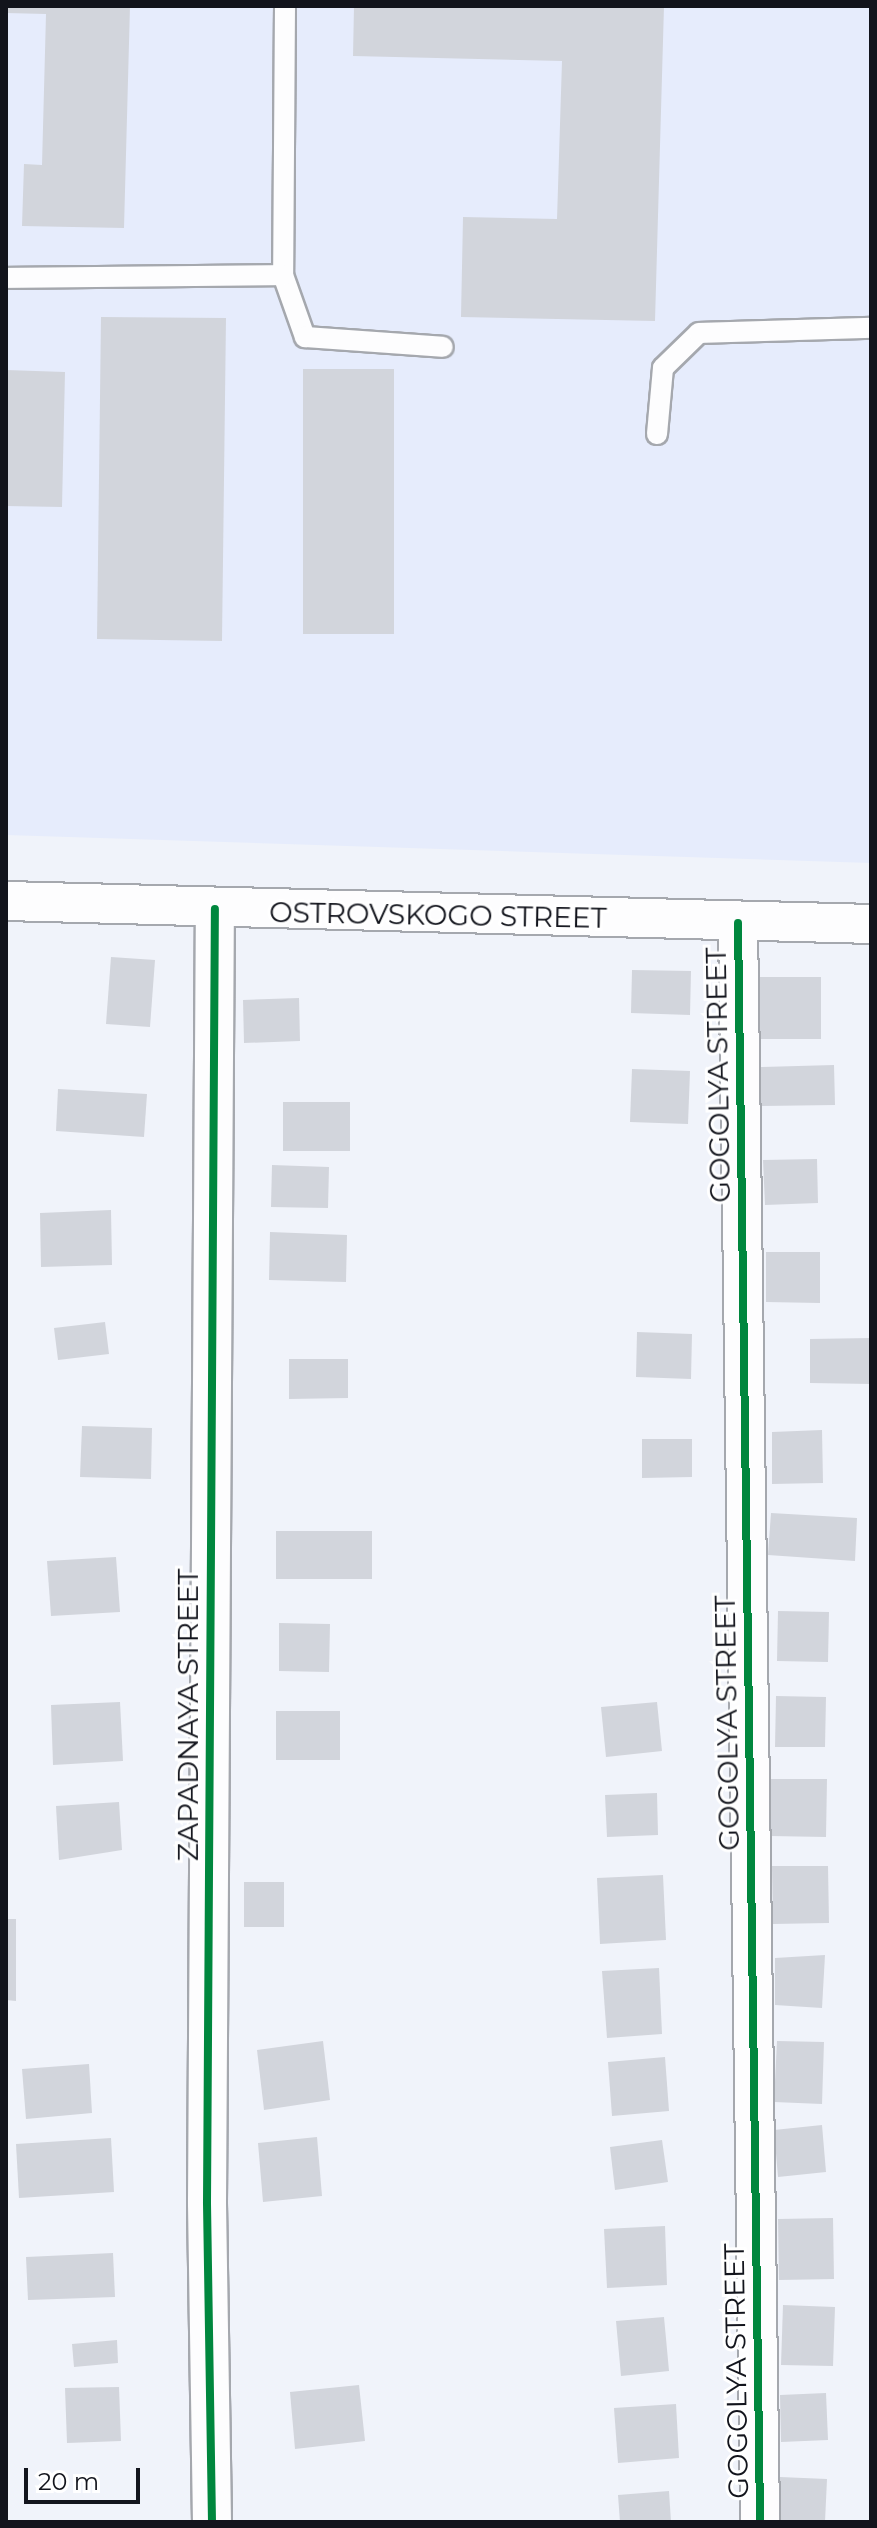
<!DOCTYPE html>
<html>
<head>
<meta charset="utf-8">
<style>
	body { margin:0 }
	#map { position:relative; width:877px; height:2528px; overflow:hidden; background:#f0f3fa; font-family:Montserrat,sans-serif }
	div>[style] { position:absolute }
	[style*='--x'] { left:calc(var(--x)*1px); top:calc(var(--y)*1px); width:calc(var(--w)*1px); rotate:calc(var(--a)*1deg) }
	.built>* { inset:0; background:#e6ecfc }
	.building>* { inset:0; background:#d2d5dc }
	.roads { filter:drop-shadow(2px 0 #a5a8ae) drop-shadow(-2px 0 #a5a8ae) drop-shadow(0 2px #a5a8ae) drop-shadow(0 -2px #a5a8ae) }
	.lane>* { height:20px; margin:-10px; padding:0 10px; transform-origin:10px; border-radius:10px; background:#fdfdfe }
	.street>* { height:38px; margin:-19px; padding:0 19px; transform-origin:19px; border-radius:19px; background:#fdfdfe }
	.cycleway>* { height:8px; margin:-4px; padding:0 4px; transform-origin:4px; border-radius:4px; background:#00873e }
	span { translate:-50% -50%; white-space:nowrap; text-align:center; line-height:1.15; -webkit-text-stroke:6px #fff; paint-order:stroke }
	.street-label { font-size:28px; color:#12141c }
	.frame { position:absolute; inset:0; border:8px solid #12141c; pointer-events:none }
	.scale { position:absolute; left:24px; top:2468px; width:116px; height:36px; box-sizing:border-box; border:4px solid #12141c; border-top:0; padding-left:10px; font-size:24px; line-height:28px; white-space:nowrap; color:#12141c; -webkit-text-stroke:6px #fff; paint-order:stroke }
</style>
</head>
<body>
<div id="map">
	<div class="built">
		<div style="clip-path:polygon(6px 6px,871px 6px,871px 863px,6px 835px)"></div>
	</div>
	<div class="building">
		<div style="clip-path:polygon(6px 6px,130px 6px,124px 228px,22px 226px,24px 164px,42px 165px,46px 14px,6px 13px)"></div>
		<div style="clip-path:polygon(354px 6px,664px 6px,655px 321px,461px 317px,463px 217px,557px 219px,562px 61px,353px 56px)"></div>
		<div style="clip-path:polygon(101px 317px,226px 318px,222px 641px,97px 639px)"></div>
		<div style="clip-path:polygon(303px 369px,394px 369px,394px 634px,303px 634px)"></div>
		<div style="clip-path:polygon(6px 370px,65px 372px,62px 507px,6px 506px)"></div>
		<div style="clip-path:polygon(111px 957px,155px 960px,150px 1027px,106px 1024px)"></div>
		<div style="clip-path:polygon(632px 970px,691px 971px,690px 1015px,631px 1013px)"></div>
		<div style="clip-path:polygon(758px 977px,821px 977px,821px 1039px,758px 1039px)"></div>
		<div style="clip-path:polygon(299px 998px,300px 1041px,244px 1043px,243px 1000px)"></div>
		<div style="clip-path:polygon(834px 1065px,835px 1105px,761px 1106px,760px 1067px)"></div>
		<div style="clip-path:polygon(632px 1069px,690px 1071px,688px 1124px,630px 1122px)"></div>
		<div style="clip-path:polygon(58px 1089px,147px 1094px,144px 1137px,56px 1131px)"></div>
		<div style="clip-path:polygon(283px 1102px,350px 1102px,350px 1151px,283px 1151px)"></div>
		<div style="clip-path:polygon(817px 1159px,818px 1203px,765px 1205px,763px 1160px)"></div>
		<div style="clip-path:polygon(272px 1165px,329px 1167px,328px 1208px,271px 1207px)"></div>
		<div style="clip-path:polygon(111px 1210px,112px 1265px,41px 1267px,40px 1213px)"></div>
		<div style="clip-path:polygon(270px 1232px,347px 1235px,346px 1282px,269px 1280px)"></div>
		<div style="clip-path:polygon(766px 1252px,820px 1252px,820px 1303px,766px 1302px)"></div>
		<div style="clip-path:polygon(105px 1322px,109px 1354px,58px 1360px,54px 1328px)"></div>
		<div style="clip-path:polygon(637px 1332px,692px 1334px,691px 1379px,636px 1377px)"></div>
		<div style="clip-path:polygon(871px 1338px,871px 1384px,810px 1383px,810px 1339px)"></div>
		<div style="clip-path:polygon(289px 1359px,348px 1359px,348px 1398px,289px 1399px)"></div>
		<div style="clip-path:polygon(82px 1426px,152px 1428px,151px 1479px,80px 1477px)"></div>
		<div style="clip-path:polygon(822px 1430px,823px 1483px,772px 1484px,772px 1432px)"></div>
		<div style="clip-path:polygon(642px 1439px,692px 1439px,692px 1477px,642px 1478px)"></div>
		<div style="clip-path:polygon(771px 1513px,857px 1518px,855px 1561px,768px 1555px)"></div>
		<div style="clip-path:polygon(276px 1531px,372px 1531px,372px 1579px,276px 1579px)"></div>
		<div style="clip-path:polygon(116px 1557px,120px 1612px,51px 1616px,47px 1561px)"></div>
		<div style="clip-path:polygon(778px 1611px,829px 1612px,828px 1662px,777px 1661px)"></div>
		<div style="clip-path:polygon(279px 1623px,330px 1624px,329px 1672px,279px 1671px)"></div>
		<div style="clip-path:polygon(776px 1696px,826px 1697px,825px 1747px,775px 1747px)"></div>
		<div style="clip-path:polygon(120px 1702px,123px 1761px,53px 1765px,51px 1705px)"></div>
		<div style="clip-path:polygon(657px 1702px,662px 1751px,606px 1757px,601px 1707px)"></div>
		<div style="clip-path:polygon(276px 1711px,340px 1711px,340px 1760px,276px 1760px)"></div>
		<div style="clip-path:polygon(771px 1779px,827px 1779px,826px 1837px,770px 1836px)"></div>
		<div style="clip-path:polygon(657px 1793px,658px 1835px,607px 1837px,605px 1795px)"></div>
		<div style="clip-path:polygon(119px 1802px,122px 1850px,59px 1860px,56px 1806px)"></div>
		<div style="clip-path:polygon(772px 1866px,828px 1866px,829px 1923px,773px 1924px)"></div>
		<div style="clip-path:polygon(663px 1875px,666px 1940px,600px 1944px,597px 1878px)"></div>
		<div style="clip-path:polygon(244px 1882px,284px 1882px,284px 1927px,244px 1927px)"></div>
		<div style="clip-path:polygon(6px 1919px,16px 1919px,16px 2001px,6px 2000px)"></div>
		<div style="clip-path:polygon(825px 1955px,822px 2008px,775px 2005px,775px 1958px)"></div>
		<div style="clip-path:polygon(659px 1968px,662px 2034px,607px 2038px,602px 1971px)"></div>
		<div style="clip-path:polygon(323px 2041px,330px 2100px,264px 2110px,257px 2050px)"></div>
		<div style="clip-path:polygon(777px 2041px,824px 2042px,822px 2104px,774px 2102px)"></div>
		<div style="clip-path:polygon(665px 2057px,669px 2111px,612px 2116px,608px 2062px)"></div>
		<div style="clip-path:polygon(89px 2064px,92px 2113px,26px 2119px,22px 2069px)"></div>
		<div style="clip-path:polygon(822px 2125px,826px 2172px,778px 2177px,774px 2130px)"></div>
		<div style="clip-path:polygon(317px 2137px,322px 2196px,263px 2202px,258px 2143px)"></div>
		<div style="clip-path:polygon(111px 2138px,114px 2192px,19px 2198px,16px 2144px)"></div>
		<div style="clip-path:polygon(662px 2140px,668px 2182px,615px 2190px,610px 2147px)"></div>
		<div style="clip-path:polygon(833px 2218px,834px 2279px,779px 2280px,778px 2219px)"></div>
		<div style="clip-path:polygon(665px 2226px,667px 2285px,607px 2288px,604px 2229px)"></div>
		<div style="clip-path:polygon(113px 2253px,115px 2297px,28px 2300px,26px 2257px)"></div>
		<div style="clip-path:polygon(783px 2305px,835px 2307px,833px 2366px,781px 2365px)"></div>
		<div style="clip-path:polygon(664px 2317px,669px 2371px,621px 2376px,616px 2321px)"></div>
		<div style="clip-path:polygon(117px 2340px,118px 2363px,74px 2367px,72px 2344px)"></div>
		<div style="clip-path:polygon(359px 2385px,365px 2441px,295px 2449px,290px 2392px)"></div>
		<div style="clip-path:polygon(119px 2387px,121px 2441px,67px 2443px,65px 2388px)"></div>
		<div style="clip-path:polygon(826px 2393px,828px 2440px,781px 2442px,780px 2395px)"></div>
		<div style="clip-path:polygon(676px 2404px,679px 2458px,618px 2463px,614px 2408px)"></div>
		<div style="clip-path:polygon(780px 2477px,827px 2479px,825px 2522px,777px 2522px)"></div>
		<div style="clip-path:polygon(669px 2491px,671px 2522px,620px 2522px,618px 2495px)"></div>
	</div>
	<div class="roads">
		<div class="lane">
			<div style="--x:285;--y:6;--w:269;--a:90.4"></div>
			<div style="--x:283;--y:275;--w:66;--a:70.5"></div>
			<div style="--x:305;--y:337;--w:138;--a:4.1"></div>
			<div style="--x:6;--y:278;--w:277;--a:-0.6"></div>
			<div style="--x:657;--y:434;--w:66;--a:-84.8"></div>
			<div style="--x:663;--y:368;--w:50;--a:-44.2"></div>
			<div style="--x:699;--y:333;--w:172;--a:-1.7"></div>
		</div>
		<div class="street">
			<div style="--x:6;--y:901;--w:865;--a:1.52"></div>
			<div style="--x:738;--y:923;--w:1599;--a:89.21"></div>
			<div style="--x:212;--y:2522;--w:320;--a:-90.9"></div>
			<div style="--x:207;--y:2202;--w:1293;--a:-89.65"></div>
		</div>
	</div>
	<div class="cycleway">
		<div style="--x:738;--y:923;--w:1599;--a:89.21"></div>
		<div style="--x:212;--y:2522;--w:320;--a:-90.9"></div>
		<div style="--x:207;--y:2202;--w:1293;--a:-89.65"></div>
	</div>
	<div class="street-label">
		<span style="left:438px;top:915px;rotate:1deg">OSTROVSKOGO STREET</span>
		<span style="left:718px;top:1075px;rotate:-91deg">GOGOLYA STREET</span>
		<span style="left:188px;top:1715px;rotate:-90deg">ZAPADNAYA STREET</span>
		<span style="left:727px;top:1723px;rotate:-91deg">GOGOLYA STREET</span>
		<span style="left:736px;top:2371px;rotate:-91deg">GOGOLYA STREET</span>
	</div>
	<div class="frame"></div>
	<div class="scale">20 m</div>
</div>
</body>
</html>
